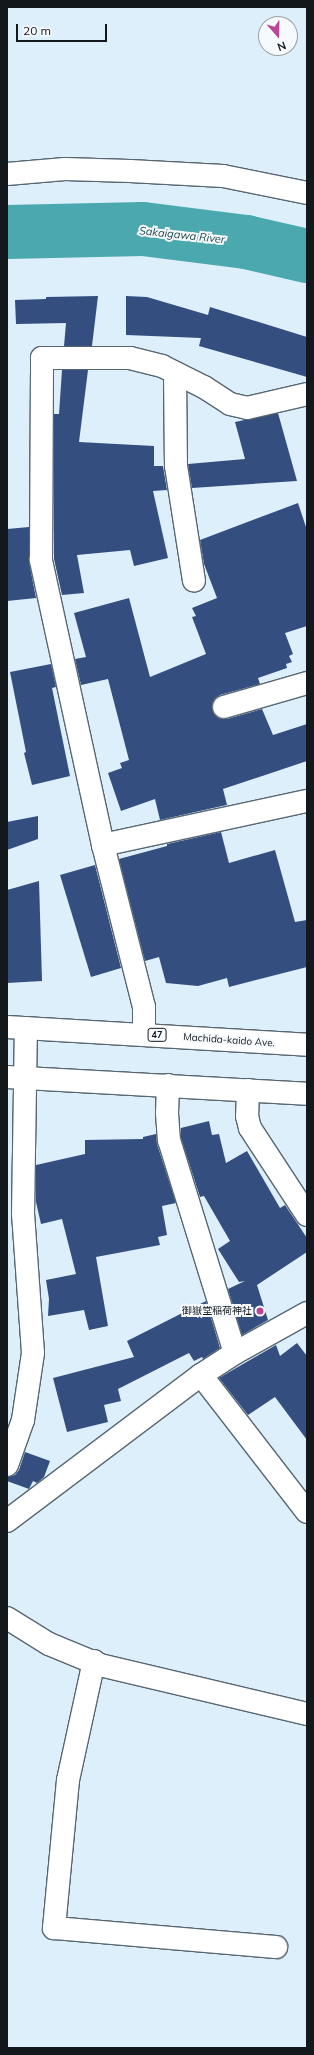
<!DOCTYPE html>
<html>
<head>
<meta charset="utf-8">
<style>
	body { margin:0 }
	#map { position:relative; width:314px; height:2055px; overflow:hidden; background:#deeffc; font-family:Mulish,"Noto Sans JP",sans-serif }
	div>[style] { position:absolute }
	[style*='--x'] { left:calc(var(--x)*1px); top:calc(var(--y)*1px); width:calc(var(--w)*1px); rotate:calc(var(--a)*1deg) }
	.river>* { height:54px; margin:-27px; padding:0 27px; transform-origin:27px; border-radius:27px; background:#4ba8ae }
	.building>* { inset:0; background:#344f7f }
	.roads { filter:drop-shadow(1px 0 #576671) drop-shadow(-1px 0 #576671) drop-shadow(0 1px #576671) drop-shadow(0 -1px #576671) }
	.minor>* { height:22px; margin:-11px; padding:0 11px; transform-origin:11px; border-radius:11px; background:#fff }
	.major>* { height:22px; margin:-11px; padding:0 11px; transform-origin:11px; border-radius:11px; background:#fff }
	.dots>* { width:11px; height:11px; translate:-50% -50%; box-sizing:border-box; border:2px solid #f7fafd; border-radius:50% }
	span { translate:-50% -50%; white-space:nowrap; text-align:center; line-height:1.15; -webkit-text-stroke:4px #f7fafd; paint-order:stroke }
	.shield-label span { padding:1px 3px; background:#f7fafd; border:1px solid; border-radius:3px; -webkit-text-stroke-width:0 }
	.shield-label { font-size:9px; color:#13181d; font-weight:700 }
	.street-label { font-size:10px; color:#13181d }
	.poi-label { font-size:10px; color:#13181d }
	.right { translate:-100% -50%; text-align:right }
	.water-label { font-size:11px; color:#224c4f; font-style:italic }
	.frame { position:absolute; inset:0; border:8px solid #13181d; pointer-events:none }
	.north { position:absolute; left:258px; top:16px; width:40px; height:40px; box-sizing:border-box; background:#f7fafd; border:1px solid #9ca0a3; border-radius:50%; rotate:160deg; font-size:11px; font-weight:700; line-height:16px; text-align:center; color:#13181d }
	.north::after { content:''; display:block; margin:auto; width:14px; height:18px; background:#bc4498; clip-path:polygon(50% 0,100% 100%,50% 72%,0 100%) }
	.scale { position:absolute; left:16px; top:24px; width:91px; height:18px; box-sizing:border-box; border:2px solid #13181d; border-top:0; padding-left:5px; font-size:12px; line-height:14px; white-space:nowrap; color:#13181d; -webkit-text-stroke:3px #f7fafd; paint-order:stroke }
</style>
</head>
<body>
<div id="map">
	<div class="river">
		<div style="--x:7;--y:232;--w:136;--a:-1.3"></div>
		<div style="--x:143;--y:229;--w:104;--a:7.2"></div>
		<div style="--x:246;--y:242;--w:63;--a:12.9"></div>
	</div>
	<div class="building">
		<div style="clip-path:polygon(98px 296px,92px 346px,64px 346px,66px 323px,16px 324px,15px 300px,46px 299px,46px 297px)"></div>
		<div style="clip-path:polygon(126px 296px,147px 297px,208px 315px,210px 307px,307px 337px,307px 377px,199px 346px,201px 338px,126px 335px)"></div>
		<div style="clip-path:polygon(62px 370px,88px 370px,79px 442px,154px 446px,154px 466px,163px 466px,167px 490px,153px 491px,168px 558px,134px 566px,130px 550px,77px 555px,84px 593px,62px 595px,54px 559px,54px 414px,59px 414px)"></div>
		<div style="clip-path:polygon(278px 413px,297px 481px,192px 488px,188px 464px,245px 459px,235px 422px)"></div>
		<div style="clip-path:polygon(298px 503px,307px 530px,307px 626px,285px 633px,293px 654px,289px 656px,292px 662px,286px 664px,287px 668px,258px 678px,260px 684px,220px 695px,215px 699px,212px 704px,212px 710px,216px 716px,221px 719px,227px 719px,262px 709px,273px 735px,307px 724px,307px 761px,223px 789px,227px 805px,222px 806px,160px 820px,155px 799px,121px 811px,108px 773px,122px 768px,120px 763px,129px 760px,108px 679px,81px 685px,75px 659px,86px 657px,74px 613px,129px 598px,150px 677px,206px 654px,192px 617px,196px 616px,192px 608px,217px 598px,204px 564px,200px 540px)"></div>
		<div style="clip-path:polygon(29px 527px,29px 562px,36px 598px,7px 601px,7px 529px)"></div>
		<div style="clip-path:polygon(51px 664px,56px 687px,52px 688px,70px 776px,32px 785px,24px 753px,26px 752px,10px 672px)"></div>
		<div style="clip-path:polygon(38px 816px,38px 839px,7px 850px,7px 822px)"></div>
		<div style="clip-path:polygon(221px 832px,229px 863px,275px 850px,295px 922px,307px 920px,307px 967px,229px 987px,227px 978px,198px 986px,166px 983px,159px 957px,145px 961px,119px 859px,167px 846px,167px 844px)"></div>
		<div style="clip-path:polygon(95px 865px,121px 968px,91px 977px,60px 875px)"></div>
		<div style="clip-path:polygon(39px 881px,42px 981px,7px 983px,7px 890px)"></div>
		<div style="clip-path:polygon(209px 1121px,212px 1135px,219px 1134px,226px 1163px,247px 1151px,280px 1208px,285px 1205px,307px 1238px,307px 1252px,257px 1285px,268px 1320px,242px 1335px,228px 1289px,245px 1281px,239px 1282px,218px 1249px,230px 1241px,204px 1196px,200px 1197px,181px 1138px,181px 1128px)"></div>
		<div style="clip-path:polygon(156px 1134px,157px 1144px,176px 1203px,162px 1206px,167px 1235px,158px 1237px,160px 1245px,96px 1257px,108px 1326px,89px 1330px,84px 1310px,48px 1316px,49px 1299px,46px 1280px,76px 1274px,62px 1219px,41px 1224px,36px 1202px,36px 1165px,85px 1154px,85px 1140px,143px 1139px,143px 1137px)"></div>
		<div style="clip-path:polygon(206px 1301px,220px 1348px,203px 1359px,202px 1357px,194px 1361px,189px 1353px,118px 1389px,121px 1401px,104px 1405px,108px 1422px,67px 1432px,53px 1378px,134px 1357px,127px 1341px)"></div>
		<div style="clip-path:polygon(297px 1343px,307px 1356px,307px 1440px,275px 1397px,248px 1415px,219px 1378px,276px 1345px,280px 1356px)"></div>
		<div style="clip-path:polygon(25px 1452px,50px 1461px,44px 1477px,37px 1483px,33px 1481px,29px 1489px,7px 1481px,7px 1477px,15px 1475px,19px 1470px)"></div>
	</div>
	<div class="roads">
		<div class="minor">
			<div style="--x:7;--y:174;--w:58;--a:-4.9"></div>
			<div style="--x:65;--y:169;--w:65;--a:1.8"></div>
			<div style="--x:130;--y:171;--w:93;--a:3.1"></div>
			<div style="--x:223;--y:176;--w:86;--a:11.4"></div>
			<div style="--x:175;--y:373;--w:93;--a:89.4"></div>
			<div style="--x:176;--y:466;--w:116;--a:81.1"></div>
			<div style="--x:224;--y:707;--w:86;--a:-16.1"></div>
			<div style="--x:103;--y:845;--w:209;--a:-12.2"></div>
			<div style="--x:144;--y:1035;--w:28;--a:-90"></div>
			<div style="--x:144;--y:1007;--w:167;--a:-104.2"></div>
			<div style="--x:103;--y:845;--w:292;--a:-102.3"></div>
			<div style="--x:41;--y:560;--w:202;--a:-89.7"></div>
			<div style="--x:42;--y:358;--w:88;--a:0"></div>
			<div style="--x:130;--y:358;--w:33;--a:14"></div>
			<div style="--x:162;--y:366;--w:47;--a:26.6"></div>
			<div style="--x:204;--y:387;--w:31;--a:33"></div>
			<div style="--x:230;--y:404;--w:17;--a:13"></div>
			<div style="--x:247;--y:408;--w:62;--a:-13.1"></div>
			<div style="--x:168;--y:1085;--w:28;--a:92"></div>
			<div style="--x:167;--y:1113;--w:27;--a:86"></div>
			<div style="--x:169;--y:1140;--w:223;--a:72.8"></div>
			<div style="--x:248;--y:1090;--w:26;--a:92"></div>
			<div style="--x:247;--y:1116;--w:12;--a:76"></div>
			<div style="--x:250;--y:1128;--w:104;--a:56.8"></div>
			<div style="--x:201;--y:1375;--w:173;--a:52.3"></div>
			<div style="--x:7;--y:1465;--w:48;--a:-70.4"></div>
			<div style="--x:23;--y:1420;--w:68;--a:-81.5"></div>
			<div style="--x:33;--y:1353;--w:139;--a:-94.1"></div>
			<div style="--x:23;--y:1214;--w:186;--a:-89.1"></div>
			<div style="--x:7;--y:1521;--w:243;--a:-37"></div>
			<div style="--x:201;--y:1375;--w:40;--a:-32.9"></div>
			<div style="--x:235;--y:1353;--w:82;--a:-29.1"></div>
			<div style="--x:7;--y:1618;--w:49;--a:31.8"></div>
			<div style="--x:49;--y:1644;--w:55;--a:22.4"></div>
			<div style="--x:100;--y:1665;--w:213;--a:13.3"></div>
			<div style="--x:94;--y:1661;--w:122;--a:102.3"></div>
			<div style="--x:68;--y:1780;--w:149;--a:95.4"></div>
			<div style="--x:54;--y:1928;--w:223;--a:4.9"></div>
		</div>
		<div class="major">
			<div style="--x:7;--y:1027;--w:301;--a:3.4"></div>
			<div style="--x:7;--y:1077;--w:300;--a:3.2"></div>
		</div>
	</div>
	<div class="dots">
		<div style="left:260px;top:1311px;background:#bc4498"></div>
	</div>
	<div class="shield-label">
		<span style="left:157px;top:1035px">47</span>
	</div>
	<div class="street-label">
		<span style="left:229px;top:1040px;rotate:4deg">Machida-kaido Ave.</span>
	</div>
	<div class="poi-label">
		<span class="right" style="left:252px;top:1311px">御嶽堂稲荷神社</span>
	</div>
	<div class="water-label">
		<span style="left:182px;top:235px;rotate:6deg">Sakaigawa River</span>
	</div>
	<div class="frame"></div>
	<div class="north">N</div>
	<div class="scale">20 m</div>
</div>
</body>
</html>
